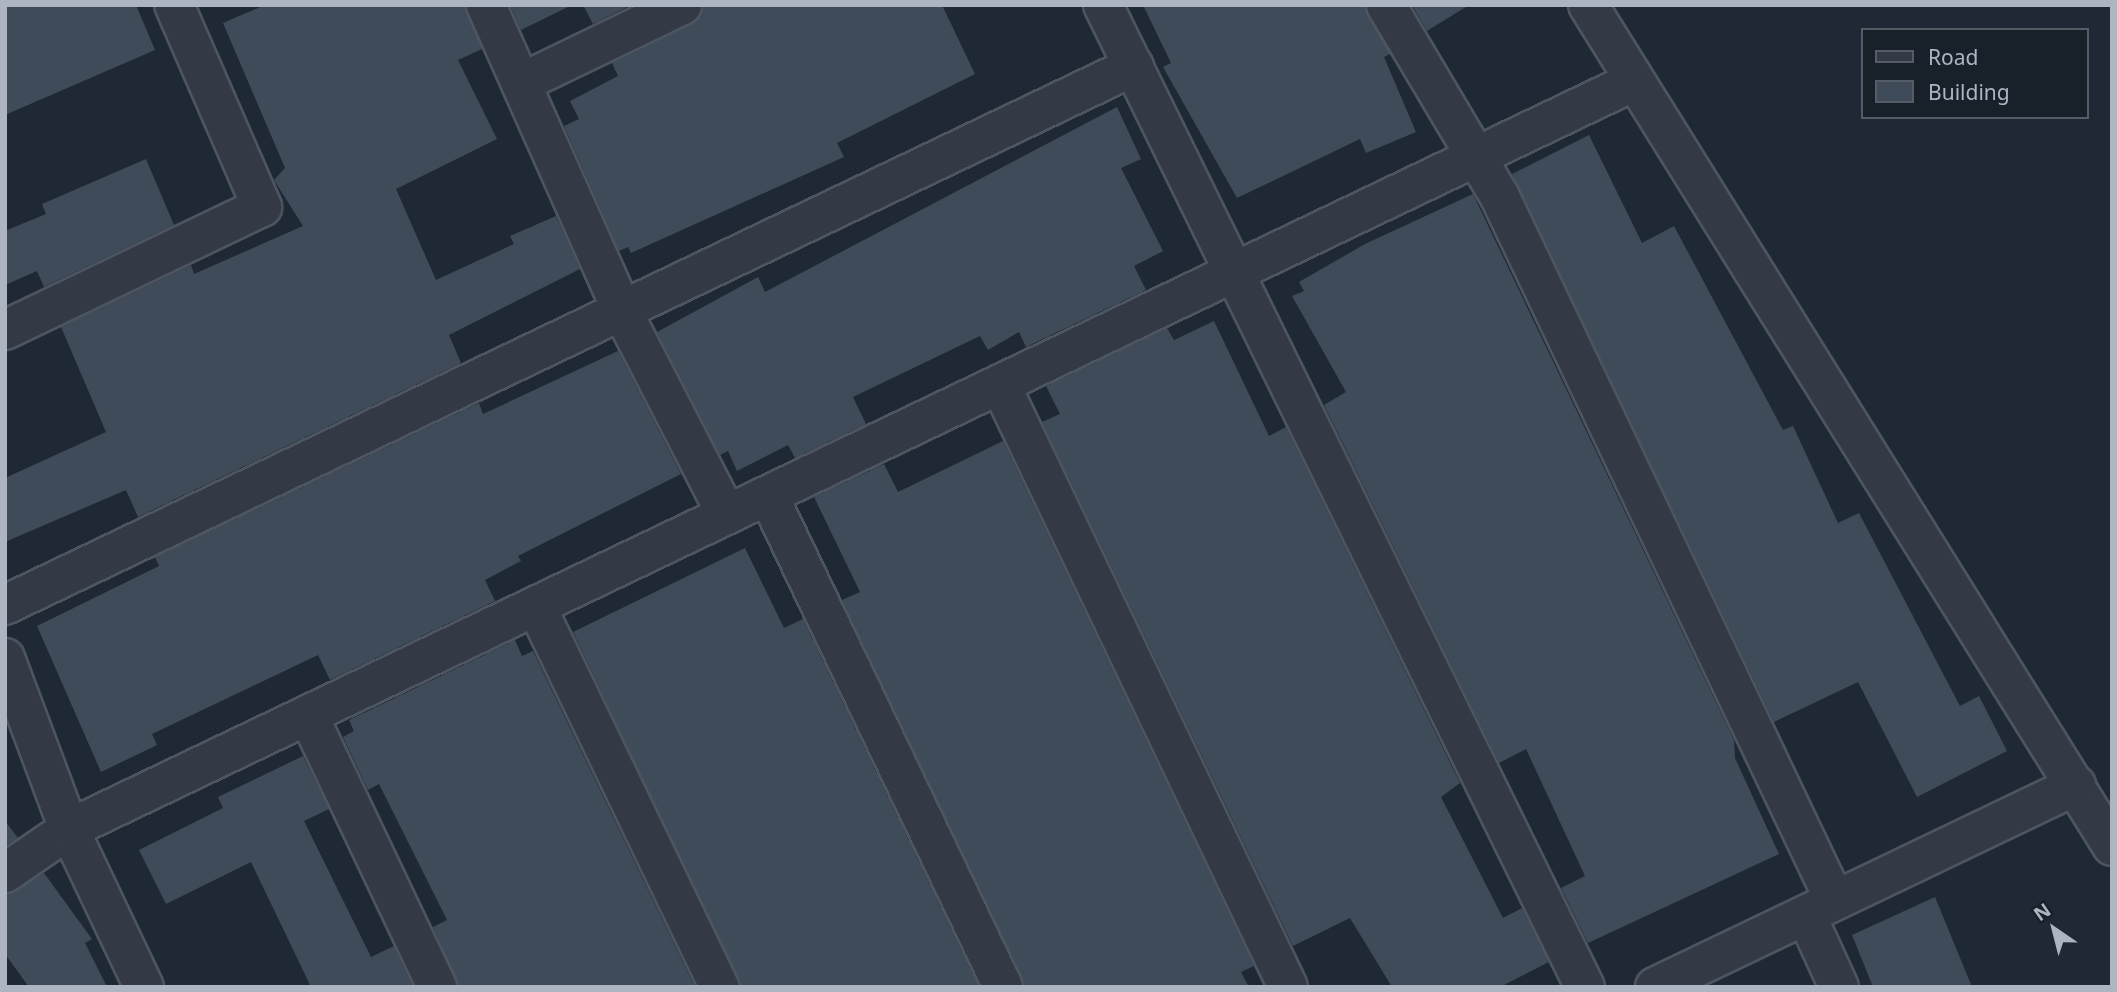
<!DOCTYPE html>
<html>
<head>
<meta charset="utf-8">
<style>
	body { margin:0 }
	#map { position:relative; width:2117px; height:992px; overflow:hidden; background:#1f2835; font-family:"Noto Sans",sans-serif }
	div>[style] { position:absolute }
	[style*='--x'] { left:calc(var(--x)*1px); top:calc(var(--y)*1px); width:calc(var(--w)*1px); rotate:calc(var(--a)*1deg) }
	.building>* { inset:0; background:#404b5a }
	.roads { filter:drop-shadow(2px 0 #4d5561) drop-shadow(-2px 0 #4d5561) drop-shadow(0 2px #4d5561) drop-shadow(0 -2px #4d5561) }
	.minor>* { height:38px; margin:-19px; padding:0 19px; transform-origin:19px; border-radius:19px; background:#333a46 }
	span { translate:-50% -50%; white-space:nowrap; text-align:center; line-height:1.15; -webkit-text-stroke:7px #18202a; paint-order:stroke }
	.frame { position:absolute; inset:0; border:7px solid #adb5c3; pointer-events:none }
	.legend { position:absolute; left:1861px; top:28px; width:228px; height:91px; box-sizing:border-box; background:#18202a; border:2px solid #545c67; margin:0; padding:9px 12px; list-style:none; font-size:21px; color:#adb5c3 }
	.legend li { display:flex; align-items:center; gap:14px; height:35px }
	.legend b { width:35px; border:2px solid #545c67 }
	.north { position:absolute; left:2019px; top:894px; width:70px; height:70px; -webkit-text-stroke:5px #18202a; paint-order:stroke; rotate:325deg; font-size:19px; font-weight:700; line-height:28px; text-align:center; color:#adb5c3 }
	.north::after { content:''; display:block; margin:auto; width:24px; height:32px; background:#adb5c3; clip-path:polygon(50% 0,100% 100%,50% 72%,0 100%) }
</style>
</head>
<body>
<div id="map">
	<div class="building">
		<div style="clip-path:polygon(5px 5px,136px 5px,155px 50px,5px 115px)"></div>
		<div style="clip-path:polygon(265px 5px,465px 5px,482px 49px,458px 60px,497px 139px,396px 189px,436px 280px,514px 244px,510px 236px,556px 216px,580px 269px,449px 335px,461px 363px,138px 517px,126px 490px,5px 542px,5px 478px,106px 432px,61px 327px,191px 265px,194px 274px,303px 226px,274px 180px,285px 168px,223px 23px)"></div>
		<div style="clip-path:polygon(510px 5px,572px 5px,521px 30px)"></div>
		<div style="clip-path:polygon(583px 5px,631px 5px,593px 24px)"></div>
		<div style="clip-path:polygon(704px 5px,942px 5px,975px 74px,837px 143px,844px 157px,631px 253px,628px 247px,619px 251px,564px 126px,579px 119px,570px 101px,618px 76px,612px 63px,692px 24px)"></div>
		<div style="clip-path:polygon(1143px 5px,1364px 5px,1390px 54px,1384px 57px,1416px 132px,1366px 153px,1360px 139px,1237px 198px,1163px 67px,1171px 63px)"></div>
		<div style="clip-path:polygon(1412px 5px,1469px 5px,1427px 31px)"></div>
		<div style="clip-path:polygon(1117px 107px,1141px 159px,1121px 168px,1163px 251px,1134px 266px,1146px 290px,1026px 347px,1019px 332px,988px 350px,980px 336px,853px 397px,866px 424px,795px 458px,788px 445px,737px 471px,728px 451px,720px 455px,657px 332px,758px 277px,765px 292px)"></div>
		<div style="clip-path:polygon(1589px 135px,1642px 243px,1674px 226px,1783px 430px,1793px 426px,1838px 523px,1859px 513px,1960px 706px,1979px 696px,2007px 751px,1917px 797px,1858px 682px,1774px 722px,1512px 174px)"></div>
		<div style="clip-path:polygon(146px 159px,174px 225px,44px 287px,37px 271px,5px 285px,5px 231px,46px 214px,42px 204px)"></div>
		<div style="clip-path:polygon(1473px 194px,1734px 740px,1735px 758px,1779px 854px,1588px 943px,1561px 888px,1585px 876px,1526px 749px,1499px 763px,1324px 405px,1346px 392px,1292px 296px,1304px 291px,1299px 282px,1365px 244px)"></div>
		<div style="clip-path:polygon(1214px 321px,1269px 436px,1286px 427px,1460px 783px,1441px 797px,1503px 918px,1522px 908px,1549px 962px,1500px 987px,1392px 987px,1350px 918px,1293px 946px,1042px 422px,1060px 414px,1046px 386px,1167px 328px,1174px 340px)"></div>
		<div style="clip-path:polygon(618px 351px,681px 474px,518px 556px,521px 561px,485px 580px,495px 601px,330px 680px,318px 655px,152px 734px,157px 745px,101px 772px,37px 626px,159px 566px,155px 557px,479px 403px,483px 414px)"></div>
		<div style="clip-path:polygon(1003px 441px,1254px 966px,1241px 972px,1249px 987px,1025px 987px,842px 600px,860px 592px,814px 497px,884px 464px,898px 492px)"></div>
		<div style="clip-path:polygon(745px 548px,784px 628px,803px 619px,979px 987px,741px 987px,573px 632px)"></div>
		<div style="clip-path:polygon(515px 640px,522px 656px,533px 651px,695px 987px,459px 987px,433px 927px,447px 920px,379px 784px,368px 790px,343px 737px,354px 731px,349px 720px)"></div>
		<div style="clip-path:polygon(303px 756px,329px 809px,304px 821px,371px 957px,394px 946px,413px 987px,311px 987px,251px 862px,166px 904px,139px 850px,223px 808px,218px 797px)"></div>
		<div style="clip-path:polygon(5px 821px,18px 838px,5px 846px)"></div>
		<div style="clip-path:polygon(44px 873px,92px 939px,85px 943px,107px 987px,29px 987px,5px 954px,5px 895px)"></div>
		<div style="clip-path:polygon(1935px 897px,1972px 987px,1873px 987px,1852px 935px)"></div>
	</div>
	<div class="roads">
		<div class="minor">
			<div style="--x:486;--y:5;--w:335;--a:66"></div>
			<div style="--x:622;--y:311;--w:229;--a:62.8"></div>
			<div style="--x:1103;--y:5;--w:1094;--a:63.86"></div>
			<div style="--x:1386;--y:5;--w:221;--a:59.3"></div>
			<div style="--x:1499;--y:195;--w:780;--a:64.55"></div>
			<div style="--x:1588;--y:5;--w:991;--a:58.07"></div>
			<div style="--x:521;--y:83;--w:179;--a:-25.8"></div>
			<div style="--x:5;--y:330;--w:285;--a:-25.6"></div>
			<div style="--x:262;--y:207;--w:220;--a:-113.5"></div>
			<div style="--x:1000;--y:384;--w:668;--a:64.47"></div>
			<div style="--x:768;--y:495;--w:545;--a:64.47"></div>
			<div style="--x:5;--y:605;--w:1251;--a:-25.52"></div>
			<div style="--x:536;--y:606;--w:423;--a:64.3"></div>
			<div style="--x:5;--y:658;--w:183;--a:69.5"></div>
			<div style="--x:69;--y:829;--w:175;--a:64.6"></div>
			<div style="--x:308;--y:715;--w:301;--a:64.6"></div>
			<div style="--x:5;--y:873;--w:78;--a:-34.5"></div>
			<div style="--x:69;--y:829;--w:1732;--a:-25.54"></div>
			<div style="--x:1806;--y:915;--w:79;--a:65.4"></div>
			<div style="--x:1655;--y:987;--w:467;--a:-25.6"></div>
		</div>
	</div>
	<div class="frame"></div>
	<ul class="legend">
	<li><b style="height:9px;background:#333a46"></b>Road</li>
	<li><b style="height:19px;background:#404b5a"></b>Building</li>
	</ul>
	<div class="north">N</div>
</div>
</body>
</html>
